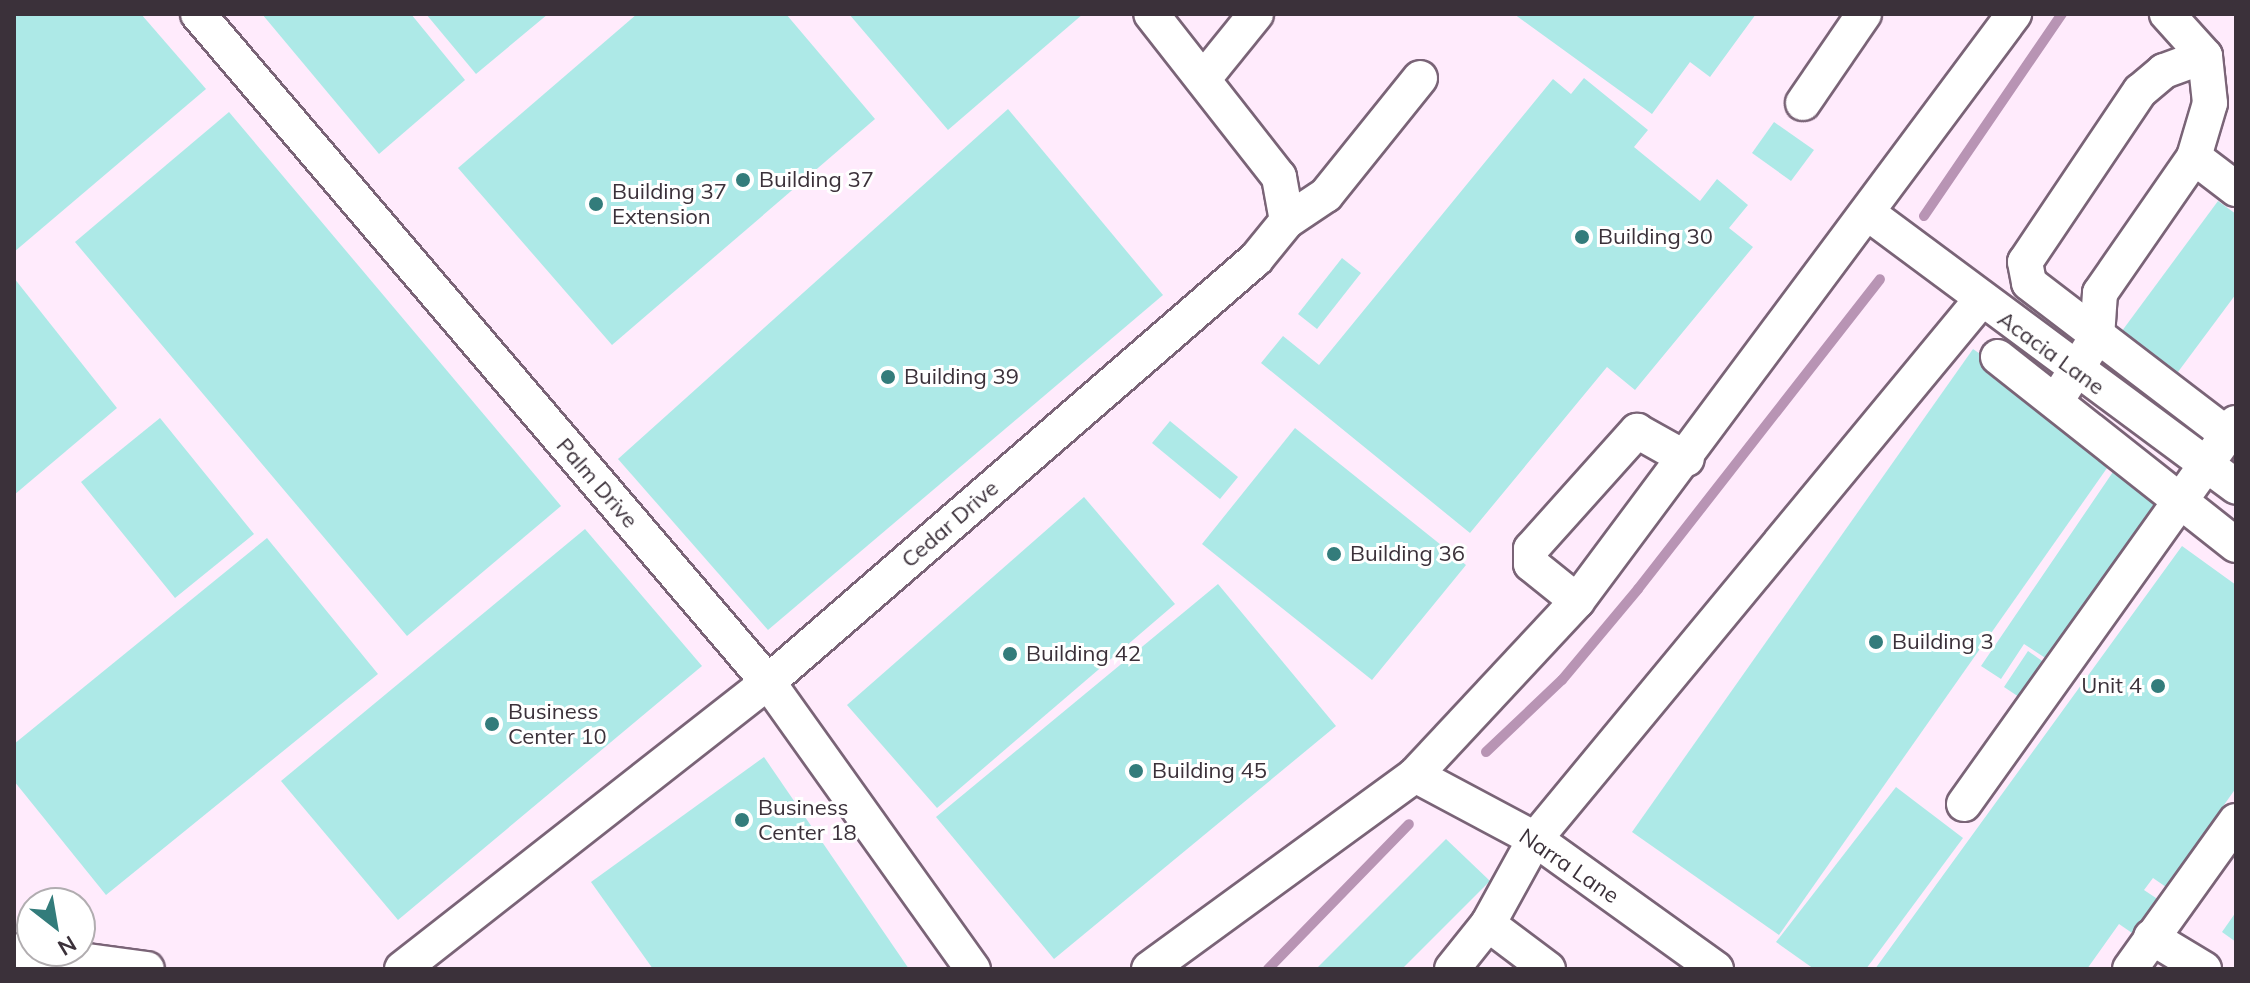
<!DOCTYPE html>
<html>
<head>
<meta charset="utf-8">
<style>
	body { margin:0 }
	#map { position:relative; width:2250px; height:983px; overflow:hidden; background:#ffebfc; font-family:Mulish,sans-serif }
	div>[style] { position:absolute }
	[style*='--x'] { left:calc(var(--x)*1px); top:calc(var(--y)*1px); width:calc(var(--w)*1px); rotate:calc(var(--a)*1deg) }
	.stream>* { height:10px; margin:-5px; padding:0 5px; transform-origin:5px; border-radius:5px; background:#b894b4 }
	.building>* { inset:0; background:#ade9e7 }
	.roads { filter:drop-shadow(2px 0 #7a6477) drop-shadow(-2px 0 #7a6477) drop-shadow(0 2px #7a6477) drop-shadow(0 -2px #7a6477) }
	.minor>* { height:34px; margin:-17px; padding:0 17px; transform-origin:17px; border-radius:17px; background:#fff }
	.dots>* { width:22px; height:22px; translate:-50% -50%; box-sizing:border-box; border:4px solid #fff; border-radius:50% }
	span { translate:-50% -50%; white-space:nowrap; text-align:center; line-height:1.15; -webkit-text-stroke:6px #fff; paint-order:stroke }
	.poi-label { font-size:22px; color:#3b313a }
	.left { translate:0 -50%; text-align:left }
	.right { translate:-100% -50%; text-align:right }
	.street-label { font-size:22px; color:#3b313a }
	.frame { position:absolute; inset:0; border:16px solid #3b313a; pointer-events:none }
	.north { position:absolute; left:16px; top:887px; width:80px; height:80px; box-sizing:border-box; background:#fff; border:2px solid #b1adb0; border-radius:50%; rotate:149deg; font-size:22px; font-weight:700; line-height:32px; text-align:center; color:#3b313a }
	.north::after { content:''; display:block; margin:auto; width:28px; height:36px; background:#337c7b; clip-path:polygon(50% 0,100% 100%,50% 72%,0 100%) }
</style>
</head>
<body>
<div id="map">
	<div class="stream">
		<div style="--x:1924;--y:216;--w:245;--a:-55.7"></div>
		<div style="--x:1486;--y:752;--w:105;--a:-43.5"></div>
		<div style="--x:1562;--y:680;--w:119;--a:-50.1"></div>
		<div style="--x:1638;--y:589;--w:393;--a:-52"></div>
		<div style="--x:1268;--y:969;--w:202;--a:-45.8"></div>
	</div>
	<div class="building">
		<div style="clip-path:polygon(19px 14px,141px 14px,206px 89px,14px 252px,14px 18px)"></div>
		<div style="clip-path:polygon(262px 14px,411px 14px,465px 80px,379px 154px)"></div>
		<div style="clip-path:polygon(426px 14px,548px 14px,476px 74px)"></div>
		<div style="clip-path:polygon(637px 14px,786px 14px,875px 119px,612px 345px,458px 168px)"></div>
		<div style="clip-path:polygon(849px 14px,1083px 14px,948px 130px)"></div>
		<div style="clip-path:polygon(1514px 14px,1756px 14px,1710px 77px,1690px 62px,1652px 114px)"></div>
		<div style="clip-path:polygon(1584px 78px,1648px 130px,1634px 147px,1700px 201px,1717px 179px,1748px 205px,1729px 228px,1753px 247px,1635px 390px,1607px 367px,1470px 533px,1261px 363px,1283px 336px,1319px 365px,1553px 79px,1571px 94px)"></div>
		<div style="clip-path:polygon(1008px 109px,1163px 295px,768px 630px,618px 459px)"></div>
		<div style="clip-path:polygon(229px 112px,561px 506px,407px 636px,75px 242px)"></div>
		<div style="clip-path:polygon(1774px 122px,1814px 150px,1791px 181px,1752px 153px)"></div>
		<div style="clip-path:polygon(2218px 201px,2236px 214px,2236px 294px,2175px 376px,2119px 335px)"></div>
		<div style="clip-path:polygon(1342px 258px,1361px 273px,1317px 329px,1298px 314px)"></div>
		<div style="clip-path:polygon(14px 278px,117px 408px,14px 495px)"></div>
		<div style="clip-path:polygon(1973px 349px,2119px 451px,1779px 935px,1632px 832px)"></div>
		<div style="clip-path:polygon(160px 418px,254px 534px,175px 598px,81px 482px)"></div>
		<div style="clip-path:polygon(1170px 421px,1238px 477px,1220px 499px,1152px 443px)"></div>
		<div style="clip-path:polygon(1295px 428px,1466px 565px,1372px 680px,1202px 544px)"></div>
		<div style="clip-path:polygon(2117px 466px,2168px 501px,2056px 665px,2024px 644px,2001px 679px,1981px 666px)"></div>
		<div style="clip-path:polygon(1084px 497px,1175px 604px,937px 808px,847px 705px)"></div>
		<div style="clip-path:polygon(585px 529px,702px 666px,398px 920px,281px 781px)"></div>
		<div style="clip-path:polygon(267px 538px,378px 674px,106px 895px,14px 781px,14px 744px)"></div>
		<div style="clip-path:polygon(2182px 546px,2236px 585px,2236px 788px,2166px 887px,2153px 878px,2144px 890px,2159px 900px,2135px 935px,2119px 924px,2087px 969px,1875px 969px)"></div>
		<div style="clip-path:polygon(1218px 584px,1336px 726px,1054px 959px,936px 817px)"></div>
		<div style="clip-path:polygon(2028px 651px,2052px 668px,2028px 703px,2004px 687px)"></div>
		<div style="clip-path:polygon(764px 757px,909px 969px,653px 969px,591px 882px)"></div>
		<div style="clip-path:polygon(1896px 787px,1963px 838px,1866px 969px,1814px 969px,1776px 942px)"></div>
		<div style="clip-path:polygon(1446px 839px,1490px 881px,1402px 969px,1316px 969px)"></div>
		<div style="clip-path:polygon(2236px 912px,2236px 942px,2222px 932px)"></div>
	</div>
	<div class="roads">
		<div class="minor">
			<div style="--x:198;--y:14;--w:878;--a:49.53"></div>
			<div style="--x:768;--y:682;--w:353;--a:54.5"></div>
			<div style="--x:2205;--y:56;--w:44;--a:159.9"></div>
			<div style="--x:2164;--y:71;--w:31;--a:140"></div>
			<div style="--x:2140;--y:91;--w:206;--a:123.9"></div>
			<div style="--x:2025;--y:262;--w:21;--a:79"></div>
			<div style="--x:2029;--y:283;--w:250;--a:37.4"></div>
			<div style="--x:1205;--y:77;--w:81;--a:-51"></div>
			<div style="--x:1803;--y:103;--w:108;--a:-55.6"></div>
			<div style="--x:2194;--y:157;--w:53;--a:37.3"></div>
			<div style="--x:1869;--y:214;--w:457;--a:36.6"></div>
			<div style="--x:1287;--y:221;--w:47;--a:-33.7"></div>
			<div style="--x:1326;--y:195;--w:150;--a:-51.2"></div>
			<div style="--x:1998;--y:357;--w:303;--a:38.3"></div>
			<div style="--x:2056;--y:401;--w:76;--a:-57.4"></div>
			<div style="--x:2097;--y:337;--w:44;--a:-86.1"></div>
			<div style="--x:2100;--y:293;--w:165;--a:-55.3"></div>
			<div style="--x:2194;--y:157;--w:56;--a:-73.5"></div>
			<div style="--x:2210;--y:103;--w:47;--a:-96.1"></div>
			<div style="--x:2205;--y:56;--w:57;--a:-132.1"></div>
			<div style="--x:1577;--y:601;--w:59;--a:-141.2"></div>
			<div style="--x:1531;--y:564;--w:15;--a:-90"></div>
			<div style="--x:1531;--y:549;--w:159;--a:-48.1"></div>
			<div style="--x:1637;--y:431;--w:57;--a:29.2"></div>
			<div style="--x:1415;--y:775;--w:136;--a:28.1"></div>
			<div style="--x:1535;--y:839;--w:223;--a:35.7"></div>
			<div style="--x:1964;--y:804;--w:468;--a:-54.5"></div>
			<div style="--x:1488;--y:924;--w:75;--a:36.9"></div>
			<div style="--x:2151;--y:937;--w:62;--a:31.1"></div>
			<div style="--x:14;--y:951;--w:134;--a:7.7"></div>
			<div style="--x:402;--y:969;--w:465;--a:-38.1"></div>
			<div style="--x:768;--y:682;--w:646;--a:-40.92"></div>
			<div style="--x:1256;--y:259;--w:49;--a:-50.8"></div>
			<div style="--x:1287;--y:221;--w:45;--a:-100.3"></div>
			<div style="--x:1279;--y:177;--w:207;--a:-128.1"></div>
			<div style="--x:1149;--y:969;--w:329;--a:-36.1"></div>
			<div style="--x:1415;--y:775;--w:238;--a:-47"></div>
			<div style="--x:1577;--y:601;--w:732;--a:-53.33"></div>
			<div style="--x:1452;--y:969;--w:58;--a:-51.3"></div>
			<div style="--x:1488;--y:924;--w:97;--a:-61.1"></div>
			<div style="--x:1535;--y:839;--w:698;--a:-50.4"></div>
			<div style="--x:2130;--y:969;--w:182;--a:-54.4"></div>
		</div>
	</div>
	<div class="dots">
		<div style="left:743px;top:180px;background:#337c7b"></div>
		<div style="left:596px;top:204px;background:#337c7b"></div>
		<div style="left:1582px;top:237px;background:#337c7b"></div>
		<div style="left:888px;top:377px;background:#337c7b"></div>
		<div style="left:1334px;top:554px;background:#337c7b"></div>
		<div style="left:1876px;top:642px;background:#337c7b"></div>
		<div style="left:1010px;top:654px;background:#337c7b"></div>
		<div style="left:2158px;top:686px;background:#337c7b"></div>
		<div style="left:492px;top:724px;background:#337c7b"></div>
		<div style="left:1136px;top:771px;background:#337c7b"></div>
		<div style="left:742px;top:820px;background:#337c7b"></div>
	</div>
	<div class="poi-label">
		<span class="left" style="left:759px;top:180px">Building 37</span>
		<span class="left" style="left:612px;top:204px">Building 37<br>Extension</span>
		<span class="left" style="left:1598px;top:237px">Building 30</span>
		<span class="left" style="left:904px;top:377px">Building 39</span>
		<span class="left" style="left:1350px;top:554px">Building 36</span>
		<span class="left" style="left:1892px;top:642px">Building 3</span>
		<span class="left" style="left:1026px;top:654px">Building 42</span>
		<span class="right" style="left:2142px;top:686px">Unit 4</span>
		<span class="left" style="left:508px;top:724px">Business<br>Center 10</span>
		<span class="left" style="left:1152px;top:771px">Building 45</span>
		<span class="left" style="left:758px;top:820px">Business<br>Center 18</span>
	</div>
	<div class="street-label">
		<span style="left:2051px;top:353px;rotate:36deg">Acacia Lane</span>
		<span style="left:597px;top:483px;rotate:49deg">Palm Drive</span>
		<span style="left:950px;top:524px;rotate:-41deg">Cedar Drive</span>
		<span style="left:1569px;top:866px;rotate:34deg">Narra Lane</span>
	</div>
	<div class="frame"></div>
	<div class="north">N</div>
</div>
</body>
</html>
